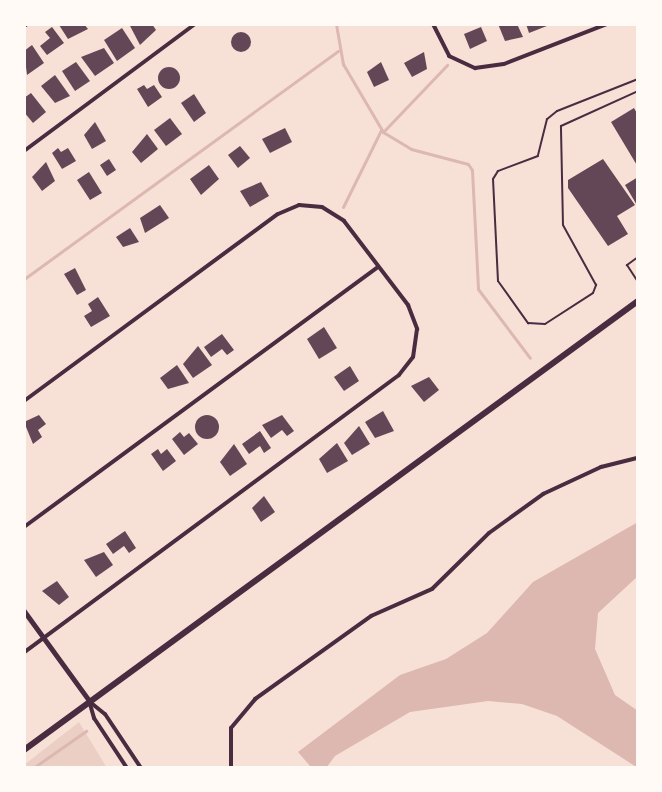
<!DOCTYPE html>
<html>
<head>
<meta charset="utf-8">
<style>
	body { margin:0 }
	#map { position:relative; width:662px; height:792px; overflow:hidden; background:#f7e1d7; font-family:Poppins,sans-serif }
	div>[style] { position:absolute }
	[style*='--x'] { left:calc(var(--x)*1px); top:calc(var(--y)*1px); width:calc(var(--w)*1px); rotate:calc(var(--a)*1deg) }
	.green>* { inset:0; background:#ebcfc5 }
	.water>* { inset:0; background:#dcb8b0 }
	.stream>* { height:3px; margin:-1.5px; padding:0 1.5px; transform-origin:1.5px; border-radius:1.5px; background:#dcb8b0 }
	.building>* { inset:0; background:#644757 }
	.round { border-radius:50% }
	.service>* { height:2px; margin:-1px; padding:0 1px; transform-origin:1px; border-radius:1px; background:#4a2c40 }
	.minor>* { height:4px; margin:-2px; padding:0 2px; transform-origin:2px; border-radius:2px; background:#4a2c40 }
	.tertiary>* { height:5px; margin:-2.5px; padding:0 2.5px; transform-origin:2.5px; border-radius:2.5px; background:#4a2c40 }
	.secondary>* { height:6px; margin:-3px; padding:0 3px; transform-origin:3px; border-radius:3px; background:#4a2c40 }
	span { translate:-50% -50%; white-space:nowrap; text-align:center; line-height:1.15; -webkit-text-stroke:6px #fffaf5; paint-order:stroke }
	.frame { position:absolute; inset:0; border:26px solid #fffaf5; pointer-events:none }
</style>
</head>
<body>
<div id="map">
	<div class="green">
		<div style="clip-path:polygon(79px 722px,107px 768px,24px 768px,24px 765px)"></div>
	</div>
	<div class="water">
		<div style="clip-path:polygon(638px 522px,638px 576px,598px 613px,595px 649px,615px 695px,638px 711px,638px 768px,557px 716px,522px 704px,488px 701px,410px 712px,335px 756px,326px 768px,310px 766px,298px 752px,400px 675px,446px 659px,487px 633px,533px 582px)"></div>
	</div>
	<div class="stream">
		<div style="--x:336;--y:24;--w:41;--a:80.1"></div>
		<div style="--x:343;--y:64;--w:79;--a:59.5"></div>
		<div style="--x:383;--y:132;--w:33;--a:31"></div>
		<div style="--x:411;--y:149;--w:59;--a:14.7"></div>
		<div style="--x:468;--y:164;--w:7;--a:56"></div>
		<div style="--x:472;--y:170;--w:119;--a:87.1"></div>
		<div style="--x:478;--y:289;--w:86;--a:53"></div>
		<div style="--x:383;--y:132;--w:93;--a:-46.3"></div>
		<div style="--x:343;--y:207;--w:86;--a:-63.7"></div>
		<div style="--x:24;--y:279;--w:388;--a:-36"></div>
		<div style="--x:33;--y:768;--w:65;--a:-34.9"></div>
	</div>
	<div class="building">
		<div style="clip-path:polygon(84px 24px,88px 29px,68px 39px,59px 25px)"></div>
		<div style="clip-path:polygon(129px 24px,152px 24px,156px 30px,140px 45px)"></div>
		<div style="clip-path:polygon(498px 24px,517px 24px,523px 37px,505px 41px)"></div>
		<div style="clip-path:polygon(526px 24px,552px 24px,529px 33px)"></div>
		<div style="clip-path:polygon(52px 27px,64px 43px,47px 55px,40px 46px,50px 38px,45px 32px)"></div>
		<div style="clip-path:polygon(481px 27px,487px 41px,470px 49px,464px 34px)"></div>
		<div style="clip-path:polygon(122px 28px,135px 48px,117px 61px,104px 40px)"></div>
		<div class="round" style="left:231px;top:32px;width:20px;height:20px"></div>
		<div style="clip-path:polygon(32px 45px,44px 63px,27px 75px,24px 51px)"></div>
		<div style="clip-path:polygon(104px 48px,114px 63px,95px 76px,81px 57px)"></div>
		<div style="clip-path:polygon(424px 52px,427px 69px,412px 77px,404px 63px)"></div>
		<div style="clip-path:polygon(76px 62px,90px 81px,75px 91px,62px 71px)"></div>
		<div style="clip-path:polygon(381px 62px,389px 80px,374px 87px,367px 72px)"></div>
		<div class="round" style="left:158px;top:67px;width:22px;height:22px"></div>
		<div style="clip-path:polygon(55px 75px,70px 96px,55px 103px,41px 86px)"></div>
		<div style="clip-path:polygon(144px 85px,147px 89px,154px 85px,162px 97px,148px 107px,137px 89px)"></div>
		<div style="clip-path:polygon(31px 93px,46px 112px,33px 123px,24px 112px,24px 98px)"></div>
		<div style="clip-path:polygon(194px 94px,206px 113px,194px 122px,181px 103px)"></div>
		<div style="clip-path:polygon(634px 108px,638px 115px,638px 167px,611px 122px)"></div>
		<div style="clip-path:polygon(170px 118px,182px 134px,166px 146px,154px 130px)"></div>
		<div style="clip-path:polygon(95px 122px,106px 141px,92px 149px,84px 135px)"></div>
		<div style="clip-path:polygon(285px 128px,292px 142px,270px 153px,262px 139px)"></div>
		<div style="clip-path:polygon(147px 134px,158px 149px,141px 163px,132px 152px)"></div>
		<div style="clip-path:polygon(240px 146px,250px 158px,238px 168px,228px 155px)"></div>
		<div style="clip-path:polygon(58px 148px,61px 152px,68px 148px,76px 161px,62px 169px,52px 153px)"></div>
		<div style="clip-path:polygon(109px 159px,116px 170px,107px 176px,100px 165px)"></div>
		<div style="clip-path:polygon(603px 159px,635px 205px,617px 216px,628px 234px,608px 246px,568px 188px,568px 180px)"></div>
		<div style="clip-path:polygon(46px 162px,55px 181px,42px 191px,32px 177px)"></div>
		<div style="clip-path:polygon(209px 165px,219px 179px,201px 195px,190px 179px)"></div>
		<div style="clip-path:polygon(89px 172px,102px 193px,90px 200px,77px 180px)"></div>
		<div style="clip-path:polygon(638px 177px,638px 207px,625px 185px)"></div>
		<div style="clip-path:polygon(261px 182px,269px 196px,250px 207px,240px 191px)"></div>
		<div style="clip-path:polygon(160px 205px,169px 218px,145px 233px,140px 218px)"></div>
		<div style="clip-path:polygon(130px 228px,139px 242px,123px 247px,116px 237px)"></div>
		<div style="clip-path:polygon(75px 268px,86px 290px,77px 295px,64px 274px)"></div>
		<div style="clip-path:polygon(98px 297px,110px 316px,91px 327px,84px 316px,92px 311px,88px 304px)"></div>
		<div style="clip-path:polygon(324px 327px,337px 348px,319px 359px,307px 339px)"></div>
		<div style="clip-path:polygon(222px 334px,234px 350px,227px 355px,222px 349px,211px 357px,204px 347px)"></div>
		<div style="clip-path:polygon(198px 346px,212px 365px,193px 378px,183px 364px)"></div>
		<div style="clip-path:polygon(177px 365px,189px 383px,168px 389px,160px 378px)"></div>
		<div style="clip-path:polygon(350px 366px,359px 381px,344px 391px,334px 377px)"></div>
		<div style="clip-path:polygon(429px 377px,439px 390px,424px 402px,411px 386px)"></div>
		<div style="clip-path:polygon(383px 411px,394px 431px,375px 438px,365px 422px)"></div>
		<div style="clip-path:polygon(39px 415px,46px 424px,38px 430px,42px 437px,33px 444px,24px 422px)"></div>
		<div style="clip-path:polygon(282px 415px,294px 431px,287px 436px,282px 430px,271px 438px,262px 425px)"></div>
		<div class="round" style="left:195px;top:415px;width:24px;height:24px"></div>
		<div style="clip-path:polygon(359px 426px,370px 444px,352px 455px,344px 443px)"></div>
		<div style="clip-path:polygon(260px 431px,271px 448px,264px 453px,260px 446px,249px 454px,242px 444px)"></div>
		<div style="clip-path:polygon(180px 432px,184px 437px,189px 433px,198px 444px,184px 455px,172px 439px)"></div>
		<div style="clip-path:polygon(337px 443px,348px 461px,327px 473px,319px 459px)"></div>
		<div style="clip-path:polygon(234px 444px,247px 464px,230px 476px,220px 462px)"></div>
		<div style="clip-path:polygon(158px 449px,161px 454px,167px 449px,176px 461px,163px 471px,151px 454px)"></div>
		<div style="clip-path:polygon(264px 496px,275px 512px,261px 522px,252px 508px)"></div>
		<div style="clip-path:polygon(125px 531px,136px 548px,129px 553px,124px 546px,113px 554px,106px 544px)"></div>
		<div style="clip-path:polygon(104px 552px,113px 565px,96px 577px,84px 560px)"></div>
		<div style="clip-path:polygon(57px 581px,69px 597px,59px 605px,42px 591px)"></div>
	</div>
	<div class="service">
		<div style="--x:638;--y:79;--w:87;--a:158.4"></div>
		<div style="--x:557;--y:111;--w:13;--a:141"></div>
		<div style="--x:547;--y:119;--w:38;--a:104"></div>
		<div style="--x:538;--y:156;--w:43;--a:159.4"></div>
		<div style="--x:498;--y:171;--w:9;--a:122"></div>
		<div style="--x:493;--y:179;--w:102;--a:87.2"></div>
		<div style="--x:498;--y:281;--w:52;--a:54.5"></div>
		<div style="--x:528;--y:323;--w:17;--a:3"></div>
		<div style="--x:545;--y:324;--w:57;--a:-32.9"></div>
		<div style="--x:593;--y:293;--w:9;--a:-69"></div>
		<div style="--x:596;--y:285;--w:68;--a:-118.8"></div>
		<div style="--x:563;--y:225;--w:99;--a:-91.2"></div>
		<div style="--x:561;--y:126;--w:85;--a:-24.4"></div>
		<div style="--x:638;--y:257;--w:14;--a:144"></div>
		<div style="--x:627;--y:265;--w:20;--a:57"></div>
	</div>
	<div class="minor">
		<div style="--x:433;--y:24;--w:36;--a:63"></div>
		<div style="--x:449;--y:56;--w:29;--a:25"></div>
		<div style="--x:475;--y:68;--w:29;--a:-8"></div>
		<div style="--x:504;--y:64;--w:110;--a:-21.2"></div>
		<div style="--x:24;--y:26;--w:4;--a:-34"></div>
		<div style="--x:24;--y:151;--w:213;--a:-36.6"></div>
		<div style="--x:24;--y:401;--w:315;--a:-36.4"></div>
		<div style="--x:278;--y:214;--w:23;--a:-23"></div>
		<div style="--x:299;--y:205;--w:23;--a:5"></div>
		<div style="--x:322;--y:207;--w:26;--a:32"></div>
		<div style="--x:344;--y:221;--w:106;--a:52.7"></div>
		<div style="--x:408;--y:305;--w:26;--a:69"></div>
		<div style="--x:417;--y:329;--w:28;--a:98"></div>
		<div style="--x:413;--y:357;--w:23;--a:128"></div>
		<div style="--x:399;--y:375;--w:466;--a:143.5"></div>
		<div style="--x:24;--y:527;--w:439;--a:-36.3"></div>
		<div style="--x:90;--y:702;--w:19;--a:39"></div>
		<div style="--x:105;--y:714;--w:65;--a:56.3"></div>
		<div style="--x:90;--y:704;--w:15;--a:74"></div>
		<div style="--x:94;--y:718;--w:60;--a:56.6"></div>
		<div style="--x:231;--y:768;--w:40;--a:-90"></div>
		<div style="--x:231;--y:728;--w:38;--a:-50"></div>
		<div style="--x:255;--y:699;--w:143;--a:-35.6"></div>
		<div style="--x:371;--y:616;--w:67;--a:-23.9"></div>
		<div style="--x:432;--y:589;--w:80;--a:-44.5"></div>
		<div style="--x:489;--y:533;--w:67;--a:-35.8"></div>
		<div style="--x:543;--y:494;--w:64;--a:-25"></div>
		<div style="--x:601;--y:467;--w:38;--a:-14"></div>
		<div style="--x:464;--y:768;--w:29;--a:0"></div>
	</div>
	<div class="tertiary">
		<div style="--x:24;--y:611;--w:112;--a:54"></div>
	</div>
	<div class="secondary">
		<div style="--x:24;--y:750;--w:761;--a:-36.18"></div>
	</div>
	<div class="frame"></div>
</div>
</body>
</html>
